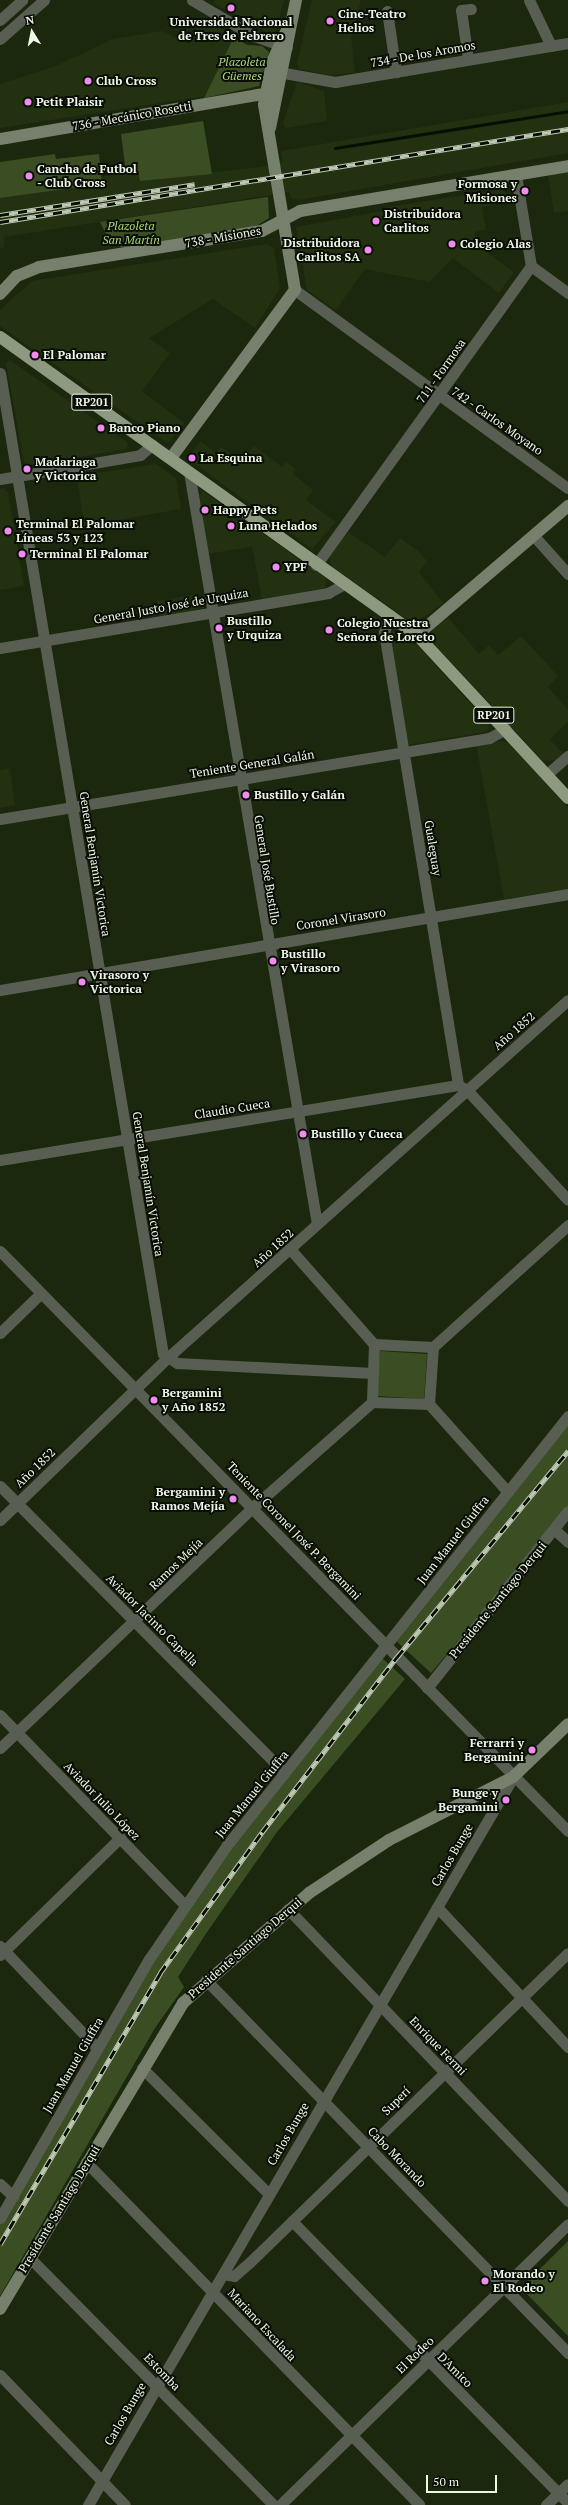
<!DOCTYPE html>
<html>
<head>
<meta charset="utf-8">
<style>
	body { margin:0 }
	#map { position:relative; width:568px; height:2505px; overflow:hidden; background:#1c280e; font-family:"PT Serif",serif }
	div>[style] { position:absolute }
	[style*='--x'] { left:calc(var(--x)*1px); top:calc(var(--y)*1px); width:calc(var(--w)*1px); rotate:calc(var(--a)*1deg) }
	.built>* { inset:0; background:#223110 }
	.green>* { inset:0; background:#3a4d23 }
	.stream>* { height:3px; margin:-1.5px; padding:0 1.5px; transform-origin:1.5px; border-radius:1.5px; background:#071000 }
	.street>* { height:11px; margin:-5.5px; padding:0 5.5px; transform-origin:5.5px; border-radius:5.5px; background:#585f52 }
	.secondary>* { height:12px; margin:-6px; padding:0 6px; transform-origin:6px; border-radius:6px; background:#76806c }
	.primary>* { height:12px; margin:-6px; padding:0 6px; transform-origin:6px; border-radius:6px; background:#8d9a80 }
	.rail>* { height:4.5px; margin-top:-2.25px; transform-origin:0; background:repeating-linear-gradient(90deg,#0a0f05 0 9px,#bfc8b5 0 18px); box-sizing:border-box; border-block:1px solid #bfc8b5 }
	.dots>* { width:11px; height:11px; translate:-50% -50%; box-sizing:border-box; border:2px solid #0a0f05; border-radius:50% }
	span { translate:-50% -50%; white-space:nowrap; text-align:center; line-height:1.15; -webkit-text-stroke:4px #0a0f05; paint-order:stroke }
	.shield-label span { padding:1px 3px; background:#0a0f05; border:1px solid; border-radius:3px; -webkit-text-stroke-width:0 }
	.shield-label { font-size:11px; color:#eef6e6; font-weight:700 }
	.poi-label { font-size:12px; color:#eef6e6; font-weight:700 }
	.left { translate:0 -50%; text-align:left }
	.right { translate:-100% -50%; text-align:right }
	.street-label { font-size:12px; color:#eef6e6 }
	.park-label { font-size:12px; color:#a8d673; font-style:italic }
	.north { position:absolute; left:12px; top:12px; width:40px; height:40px; -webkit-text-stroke:3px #0a0f05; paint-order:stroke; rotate:350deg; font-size:11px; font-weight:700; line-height:16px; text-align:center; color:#eef6e6 }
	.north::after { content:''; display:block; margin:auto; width:14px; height:18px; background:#eef6e6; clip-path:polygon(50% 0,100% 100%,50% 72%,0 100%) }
	.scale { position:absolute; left:426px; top:2475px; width:71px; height:18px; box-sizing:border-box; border:2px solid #eef6e6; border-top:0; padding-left:5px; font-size:12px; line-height:14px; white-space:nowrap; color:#eef6e6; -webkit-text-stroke:3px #0a0f05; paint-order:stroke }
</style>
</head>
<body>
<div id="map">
	<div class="built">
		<div style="clip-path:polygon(215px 0,284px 0,276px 30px,271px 35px,213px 3px)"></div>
		<div style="clip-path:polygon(312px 0,361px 0,351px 37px,355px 73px,329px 75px,300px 69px,297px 63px)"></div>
		<div style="clip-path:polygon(203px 17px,234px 37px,205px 96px,0 128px,0 84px,56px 66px,113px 39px,162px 31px,189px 44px)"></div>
		<div style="clip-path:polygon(297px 82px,324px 91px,327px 121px,286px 128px,283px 123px)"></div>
		<div style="clip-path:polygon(568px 102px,568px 153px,298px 200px,292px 199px,289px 192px,4px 237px,4px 247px,0 248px,0 198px,102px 184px,101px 177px,138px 171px,140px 181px,259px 167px,283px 162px,281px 151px)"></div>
		<div style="clip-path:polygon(568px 172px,568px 211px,554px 213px,548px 175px)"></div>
		<div style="clip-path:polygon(502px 189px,513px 201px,482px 207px,486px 230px,475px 232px,477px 245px,514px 272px,499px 293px,453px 258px,429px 282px,365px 269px,336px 310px,307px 290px,296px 227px,383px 211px,383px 208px)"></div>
		<div style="clip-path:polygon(267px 244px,274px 248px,280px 288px,255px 328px,213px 299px,149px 338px,170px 353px,142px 391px,184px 423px,170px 441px,166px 442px,0 326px,0 310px,32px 281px)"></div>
		<div style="clip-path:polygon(10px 360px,128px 443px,126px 449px,25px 466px,6px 363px)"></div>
		<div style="clip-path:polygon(200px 441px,215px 452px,221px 447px,242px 461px,254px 446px,282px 467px,286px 462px,296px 469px,293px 474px,313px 490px,306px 500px,336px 522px,312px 549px,191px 461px,190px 455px)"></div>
		<div style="clip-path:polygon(156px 464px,176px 478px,181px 509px,84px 526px,77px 476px)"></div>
		<div style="clip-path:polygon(3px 488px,8px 492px,24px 586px,0 590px,0 489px)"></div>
		<div style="clip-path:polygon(204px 492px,326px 578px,325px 588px,262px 599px,252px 547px,206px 554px,197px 495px)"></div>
		<div style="clip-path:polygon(348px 532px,385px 557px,400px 538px,418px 551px,427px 561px,419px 572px,443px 603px,414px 624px,332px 567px,329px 556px)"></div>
		<div style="clip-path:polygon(197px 594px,201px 605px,197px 610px,160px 617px,157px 601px)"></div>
		<div style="clip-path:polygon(446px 615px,479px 654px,489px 645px,498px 655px,521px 636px,558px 676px,548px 687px,568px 710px,568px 722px,550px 739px,563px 754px,557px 760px,543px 761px,436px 646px,432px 630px)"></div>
		<div style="clip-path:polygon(392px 631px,420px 648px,488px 723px,489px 731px,408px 745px,389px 633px)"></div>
		<div style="clip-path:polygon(499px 741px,510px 743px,568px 808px,568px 889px,504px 899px,476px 744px)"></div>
		<div style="clip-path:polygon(10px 768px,15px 805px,0 808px,0 770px)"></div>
	</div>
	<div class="green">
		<div style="clip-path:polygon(234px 37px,247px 45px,262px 46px,269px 52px,259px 86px,204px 98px)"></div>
		<div style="clip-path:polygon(203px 121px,212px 174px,140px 181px,138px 171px,126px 173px,121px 134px)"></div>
		<div style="clip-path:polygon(55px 154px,56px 159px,99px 154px,102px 184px,0 198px,0 162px)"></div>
		<div style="clip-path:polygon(268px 197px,269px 218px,255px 227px,123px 248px,109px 240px,100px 222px)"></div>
		<div style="clip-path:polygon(380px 1351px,427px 1354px,424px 1399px,377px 1396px)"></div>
		<div style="clip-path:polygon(568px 1416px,568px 1511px,431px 1673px,395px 1640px)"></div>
		<div style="clip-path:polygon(381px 1657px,405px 1679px,277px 1832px,205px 1935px,178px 1977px,184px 1987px,155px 2028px,0 2296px,0 2218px,185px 1905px)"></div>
		<div style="clip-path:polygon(568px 2241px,568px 2336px,521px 2288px)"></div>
	</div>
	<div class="stream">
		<div style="--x:335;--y:148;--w:236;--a:-9"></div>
	</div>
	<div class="street">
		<div style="--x:192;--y:0;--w:69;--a:30.3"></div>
		<div style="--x:252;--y:35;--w:37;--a:20"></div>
		<div style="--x:529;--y:0;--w:51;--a:64.4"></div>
		<div style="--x:387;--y:11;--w:62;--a:81.6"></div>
		<div style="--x:0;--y:20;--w:30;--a:-42"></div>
		<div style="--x:0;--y:39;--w:59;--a:-41.6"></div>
		<div style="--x:468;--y:59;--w:49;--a:-98.1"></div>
		<div style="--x:461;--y:10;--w:10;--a:-6"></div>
		<div style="--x:284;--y:73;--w:52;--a:10"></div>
		<div style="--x:335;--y:82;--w:236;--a:-9.5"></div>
		<div style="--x:531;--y:266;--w:46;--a:36.1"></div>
		<div style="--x:295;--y:290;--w:337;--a:36"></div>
		<div style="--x:0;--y:373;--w:994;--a:80.57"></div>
		<div style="--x:163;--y:1354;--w:17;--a:33"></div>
		<div style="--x:177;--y:1363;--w:196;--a:2.9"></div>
		<div style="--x:189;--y:472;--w:763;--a:80.34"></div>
		<div style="--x:0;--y:479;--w:142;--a:-9.7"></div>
		<div style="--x:140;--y:455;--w:16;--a:-40"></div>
		<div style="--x:534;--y:536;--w:51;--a:48.2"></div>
		<div style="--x:316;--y:565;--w:368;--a:-54.3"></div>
		<div style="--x:531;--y:266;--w:92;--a:-99.4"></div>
		<div style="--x:390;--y:615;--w:18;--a:109"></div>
		<div style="--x:384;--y:632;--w:459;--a:80.7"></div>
		<div style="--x:0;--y:648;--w:333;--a:-9.5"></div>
		<div style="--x:328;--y:593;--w:18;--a:-29"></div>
		<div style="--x:547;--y:774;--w:28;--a:-41"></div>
		<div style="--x:0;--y:819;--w:496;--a:-9.4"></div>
		<div style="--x:489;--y:738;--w:19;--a:-28"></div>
		<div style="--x:0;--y:990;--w:576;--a:-9.59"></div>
		<div style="--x:0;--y:1160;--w:464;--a:-9.3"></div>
		<div style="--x:458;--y:1085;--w:10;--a:29"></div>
		<div style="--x:467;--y:1090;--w:149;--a:47.4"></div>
		<div style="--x:291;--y:1250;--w:125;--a:48.6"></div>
		<div style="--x:0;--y:1251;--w:812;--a:45.6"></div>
		<div style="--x:0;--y:1333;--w:57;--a:-44.3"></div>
		<div style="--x:433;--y:1347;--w:182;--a:-42.1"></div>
		<div style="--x:372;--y:1402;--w:58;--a:-88"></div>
		<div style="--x:374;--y:1344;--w:59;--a:2.9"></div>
		<div style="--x:372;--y:1402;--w:57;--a:2"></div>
		<div style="--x:429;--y:1404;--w:57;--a:-86"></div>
		<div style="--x:429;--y:1404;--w:118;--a:48.1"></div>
		<div style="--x:0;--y:1486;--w:404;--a:45.2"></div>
		<div style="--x:0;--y:1520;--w:231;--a:-44.1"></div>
		<div style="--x:166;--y:1359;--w:539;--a:-41.77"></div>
		<div style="--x:554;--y:1529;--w:19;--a:43"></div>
		<div style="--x:427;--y:1688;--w:226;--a:-51.5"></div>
		<div style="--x:0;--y:1715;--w:265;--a:45.8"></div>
		<div style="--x:0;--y:1748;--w:349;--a:-43.6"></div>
		<div style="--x:253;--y:1507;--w:159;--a:-41.4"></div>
		<div style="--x:437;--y:1907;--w:192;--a:46.9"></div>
		<div style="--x:288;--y:1909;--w:405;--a:46.2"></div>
		<div style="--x:0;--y:1946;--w:141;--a:46.4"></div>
		<div style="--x:0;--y:1955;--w:168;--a:-44.3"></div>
		<div style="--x:206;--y:1980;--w:520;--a:45.86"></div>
		<div style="--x:142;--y:2068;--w:179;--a:44.8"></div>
		<div style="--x:86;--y:2162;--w:478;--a:45.8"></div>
		<div style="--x:0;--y:2184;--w:18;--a:43"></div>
		<div style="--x:0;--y:2218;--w:299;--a:-60.1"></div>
		<div style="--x:149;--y:1959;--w:138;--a:-55.6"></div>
		<div style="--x:227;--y:1845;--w:548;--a:-51.52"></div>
		<div style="--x:292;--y:2221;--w:395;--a:45.6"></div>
		<div style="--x:30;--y:2258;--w:347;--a:45.4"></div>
		<div style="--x:223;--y:2274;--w:11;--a:10"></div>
		<div style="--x:234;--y:2276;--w:21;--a:-41"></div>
		<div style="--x:250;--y:2262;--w:443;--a:-44.2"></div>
		<div style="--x:0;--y:2375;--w:180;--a:46.1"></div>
		<div style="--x:88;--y:2505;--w:843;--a:-59.72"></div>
		<div style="--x:280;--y:2505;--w:402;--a:-44.3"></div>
		<div style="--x:546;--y:2505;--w:30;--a:-44"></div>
	</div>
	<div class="secondary">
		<div style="--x:270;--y:128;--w:131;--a:-78.5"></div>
		<div style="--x:0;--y:139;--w:268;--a:-9.7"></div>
		<div style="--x:0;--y:294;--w:25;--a:-47"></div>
		<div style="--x:17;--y:276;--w:24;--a:-22"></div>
		<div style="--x:39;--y:267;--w:226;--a:-9.2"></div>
		<div style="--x:262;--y:231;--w:43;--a:-27.8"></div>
		<div style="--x:300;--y:211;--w:272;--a:-9.5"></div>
		<div style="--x:171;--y:458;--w:209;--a:-53.6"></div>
		<div style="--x:295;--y:290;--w:188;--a:-99.5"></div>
		<div style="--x:264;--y:105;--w:44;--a:-79.5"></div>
		<div style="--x:272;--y:62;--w:38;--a:-65"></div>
		<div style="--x:417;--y:635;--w:199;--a:-40.5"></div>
		<div style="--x:0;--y:2309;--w:357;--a:-59.1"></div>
		<div style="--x:183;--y:2003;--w:167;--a:-41.1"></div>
		<div style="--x:309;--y:1893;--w:96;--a:-33.5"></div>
		<div style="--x:389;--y:1840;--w:139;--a:-26.9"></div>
		<div style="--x:513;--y:1777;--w:76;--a:-43.9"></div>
	</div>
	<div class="primary">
		<div style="--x:0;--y:337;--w:513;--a:35.55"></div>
		<div style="--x:417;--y:635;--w:222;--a:47.2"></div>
	</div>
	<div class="rail">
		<div style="--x:0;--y:215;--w:197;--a:-9"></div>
		<div style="--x:0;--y:222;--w:576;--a:-9.3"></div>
		<div style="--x:0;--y:2244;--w:315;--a:-59.4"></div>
		<div style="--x:160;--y:1973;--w:174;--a:-54.1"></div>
		<div style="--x:262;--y:1832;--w:221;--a:-52.4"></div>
		<div style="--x:397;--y:1657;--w:268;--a:-50.3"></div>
	</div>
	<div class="dots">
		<div style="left:231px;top:8px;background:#f38af2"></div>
		<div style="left:330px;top:21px;background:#f38af2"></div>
		<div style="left:88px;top:81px;background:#f38af2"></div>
		<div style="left:28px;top:102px;background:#f38af2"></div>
		<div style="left:29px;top:176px;background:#f38af2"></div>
		<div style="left:525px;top:191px;background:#f38af2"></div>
		<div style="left:376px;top:221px;background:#f38af2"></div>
		<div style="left:452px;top:244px;background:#f38af2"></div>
		<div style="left:368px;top:250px;background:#f38af2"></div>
		<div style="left:35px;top:355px;background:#f38af2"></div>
		<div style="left:101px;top:428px;background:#f38af2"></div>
		<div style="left:192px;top:458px;background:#f38af2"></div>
		<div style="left:27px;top:469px;background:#f38af2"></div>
		<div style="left:205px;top:510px;background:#f38af2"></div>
		<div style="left:231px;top:526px;background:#f38af2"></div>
		<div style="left:8px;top:531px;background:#f38af2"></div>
		<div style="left:22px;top:554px;background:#f38af2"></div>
		<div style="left:276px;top:567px;background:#f38af2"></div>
		<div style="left:219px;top:628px;background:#f38af2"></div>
		<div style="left:329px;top:630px;background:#f38af2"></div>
		<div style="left:246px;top:795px;background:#f38af2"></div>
		<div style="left:273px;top:961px;background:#f38af2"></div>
		<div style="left:82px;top:982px;background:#f38af2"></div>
		<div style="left:303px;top:1134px;background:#f38af2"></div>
		<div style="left:154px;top:1400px;background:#f38af2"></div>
		<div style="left:233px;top:1499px;background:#f38af2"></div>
		<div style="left:532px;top:1750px;background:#f38af2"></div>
		<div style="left:506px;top:1800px;background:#f38af2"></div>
		<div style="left:485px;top:2281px;background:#f38af2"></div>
	</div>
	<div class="shield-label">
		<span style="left:92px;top:402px">RP201</span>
		<span style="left:494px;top:715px">RP201</span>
	</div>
	<div class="poi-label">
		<span class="left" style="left:338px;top:21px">Cine-Teatro<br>Helios</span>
		<span style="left:231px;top:29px">Universidad Nacional<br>de Tres de Febrero</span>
		<span class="left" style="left:96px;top:81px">Club Cross</span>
		<span class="left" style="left:36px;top:102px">Petit Plaisir</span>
		<span class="left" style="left:37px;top:176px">Cancha de Futbol<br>- Club Cross</span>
		<span class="right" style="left:517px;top:191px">Formosa y<br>Misiones</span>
		<span class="left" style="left:384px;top:221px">Distribuidora<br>Carlitos</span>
		<span class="right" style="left:360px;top:250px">Distribuidora<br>Carlitos SA</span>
		<span class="left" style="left:460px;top:244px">Colegio Alas</span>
		<span class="left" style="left:43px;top:355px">El Palomar</span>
		<span class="left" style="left:109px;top:428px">Banco Piano</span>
		<span class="left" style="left:200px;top:458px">La Esquina</span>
		<span class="left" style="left:35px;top:469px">Madariaga<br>y Victorica</span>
		<span class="left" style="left:213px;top:510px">Happy Pets</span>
		<span class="left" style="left:16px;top:531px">Terminal El Palomar<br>Líneas 53 y 123</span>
		<span class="left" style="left:239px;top:526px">Luna Helados</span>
		<span class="left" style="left:30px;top:554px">Terminal El Palomar</span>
		<span class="left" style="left:284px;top:567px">YPF</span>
		<span class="left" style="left:227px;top:628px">Bustillo<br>y Urquiza</span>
		<span class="left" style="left:337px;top:630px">Colegio Nuestra<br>Señora de Loreto</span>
		<span class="left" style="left:254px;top:795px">Bustillo y Galán</span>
		<span class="left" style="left:281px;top:961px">Bustillo<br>y Virasoro</span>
		<span class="left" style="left:90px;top:982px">Virasoro y<br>Victorica</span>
		<span class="left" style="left:311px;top:1134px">Bustillo y Cueca</span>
		<span class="left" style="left:162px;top:1400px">Bergamini<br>y Año 1852</span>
		<span class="right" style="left:225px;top:1499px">Bergamini y<br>Ramos Mejía</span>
		<span class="right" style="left:524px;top:1750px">Ferrarri y<br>Bergamini</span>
		<span class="right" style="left:498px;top:1800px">Bunge y<br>Bergamini</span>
		<span class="left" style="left:493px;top:2281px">Morando y<br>El Rodeo</span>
	</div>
	<div class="street-label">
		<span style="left:423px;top:54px;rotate:-10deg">734 - De los Aromos</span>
		<span style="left:132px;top:116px;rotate:-10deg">736 - Mecánico Rosetti</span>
		<span style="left:223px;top:237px;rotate:-10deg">738 - Misiones</span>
		<span style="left:441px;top:371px;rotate:-55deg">711 - Formosa</span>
		<span style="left:497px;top:421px;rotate:35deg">742 - Carlos Moyano</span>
		<span style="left:171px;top:606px;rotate:-10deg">General Justo José de Urquiza</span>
		<span style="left:252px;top:764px;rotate:-9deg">Teniente General Galán</span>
		<span style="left:433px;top:848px;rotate:81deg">Gualeguay</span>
		<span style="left:95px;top:864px;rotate:81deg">General Benjamín Victorica</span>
		<span style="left:267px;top:870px;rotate:81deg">General José Bustillo</span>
		<span style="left:341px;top:919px;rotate:-9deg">Coronel Virasoro</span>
		<span style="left:514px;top:1031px;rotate:-41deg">Año 1852</span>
		<span style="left:232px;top:1109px;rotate:-9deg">Claudio Cueca</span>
		<span style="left:148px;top:1184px;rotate:81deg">General Benjamín Victorica</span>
		<span style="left:273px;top:1248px;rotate:-42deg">Año 1852</span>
		<span style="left:35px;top:1468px;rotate:-44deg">Año 1852</span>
		<span style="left:294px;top:1531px;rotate:46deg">Teniente Coronel José P. Bergamini</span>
		<span style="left:453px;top:1540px;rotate:-52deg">Juan Manuel Giuffra</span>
		<span style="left:176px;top:1564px;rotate:-44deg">Ramos Mejía</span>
		<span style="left:498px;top:1600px;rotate:-51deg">Presidente Santiago Derqui</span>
		<span style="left:152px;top:1620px;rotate:45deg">Aviador Jacinto Capella</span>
		<span style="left:252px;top:1794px;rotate:-51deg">Juan Manuel Giuffra</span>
		<span style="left:102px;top:1801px;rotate:46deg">Aviador Julio López</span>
		<span style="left:452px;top:1855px;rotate:-60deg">Carlos Bunge</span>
		<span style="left:245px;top:1948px;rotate:-41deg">Presidente Santiago Derqui</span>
		<span style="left:438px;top:2046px;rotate:46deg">Enrique Fermi</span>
		<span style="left:73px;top:2065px;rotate:-60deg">Juan Manuel Giuffra</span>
		<span style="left:396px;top:2101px;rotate:-45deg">Superí</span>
		<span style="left:288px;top:2134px;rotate:-60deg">Carlos Bunge</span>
		<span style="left:397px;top:2157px;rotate:46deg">Cabo Morando</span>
		<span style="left:59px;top:2209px;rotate:-59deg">Presidente Santiago Derqui</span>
		<span style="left:262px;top:2325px;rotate:47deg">Mariano Escalada</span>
		<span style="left:415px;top:2355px;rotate:-44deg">El Rodeo</span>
		<span style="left:455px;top:2370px;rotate:45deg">D'Amico</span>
		<span style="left:162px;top:2372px;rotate:46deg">Estomba</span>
		<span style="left:125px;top:2414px;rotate:-60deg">Carlos Bunge</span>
	</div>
	<div class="park-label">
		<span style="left:242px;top:69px">Plazoleta<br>Güemes</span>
		<span style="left:131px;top:233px">Plazoleta<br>San Martín</span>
	</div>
	<div class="north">N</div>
	<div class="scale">50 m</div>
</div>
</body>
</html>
